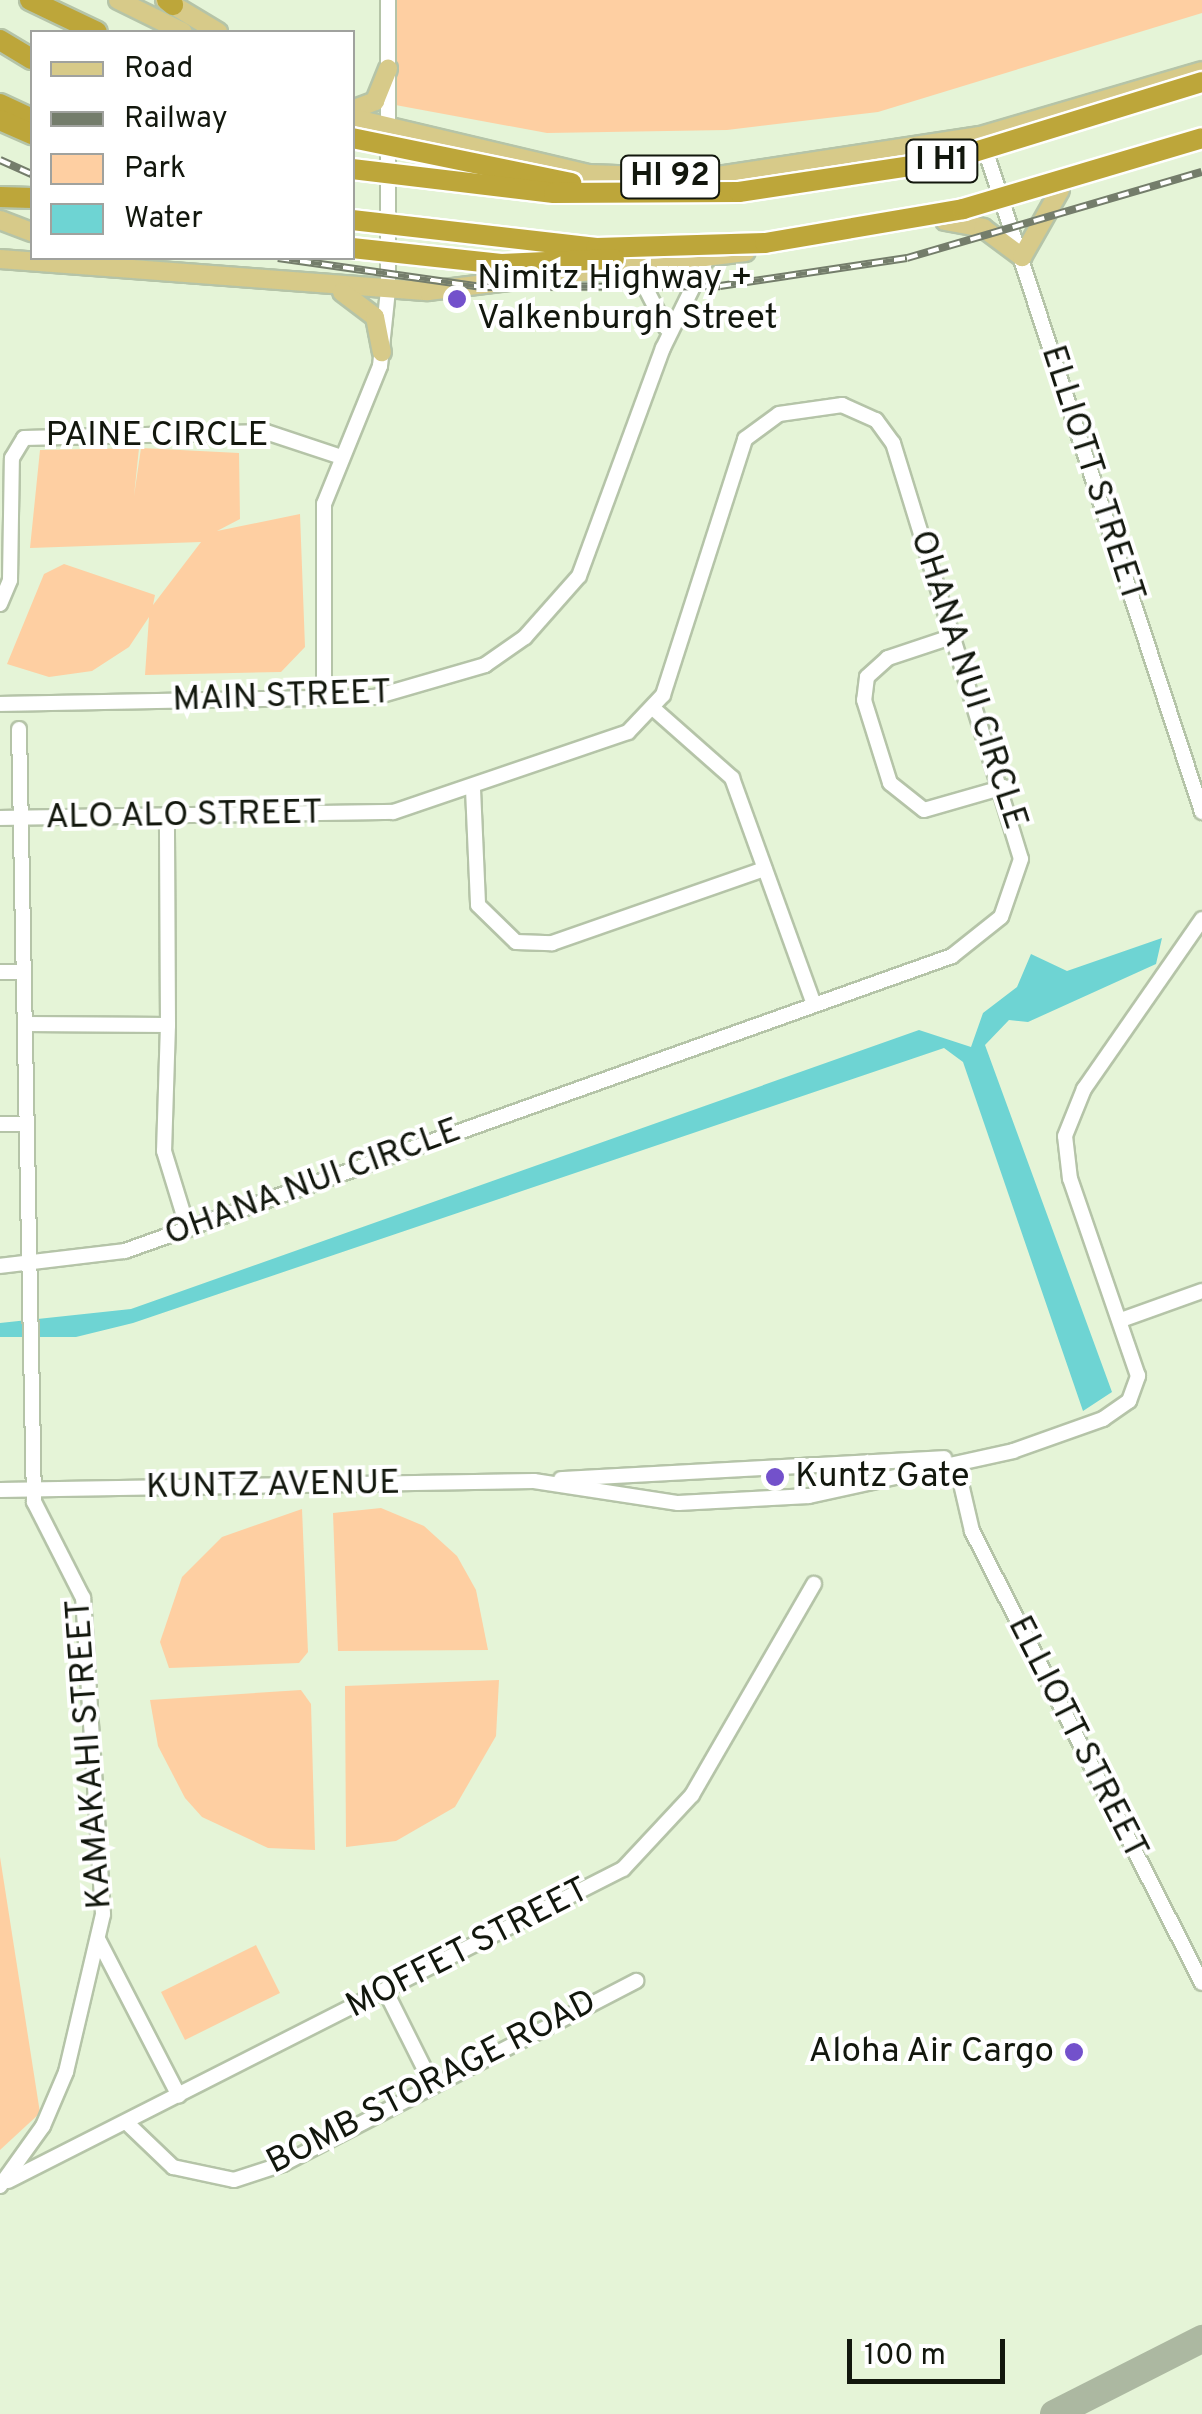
<!DOCTYPE html>
<html>
<head>
<meta charset="utf-8">
<style>
	body { margin:0 }
	#map { position:relative; width:1202px; height:2414px; overflow:hidden; background:#e5f4d7; font-family:Overpass,sans-serif }
	div>[style] { position:absolute }
	[style*='--x'] { left:calc(var(--x)*1px); top:calc(var(--y)*1px); width:calc(var(--w)*1px); rotate:calc(var(--a)*1deg) }
	.green>* { inset:0; background:#fecfa2 }
	.water>* { inset:0; background:#6ed4d3 }
	.taxiway>* { height:28px; margin:-14px; padding:0 14px; transform-origin:14px; border-radius:14px; background:#acb8a1 }
	.roads { filter:drop-shadow(2px 0 #b5c4a8) drop-shadow(-2px 0 #b5c4a8) drop-shadow(0 2px #b5c4a8) drop-shadow(0 -2px #b5c4a8) }
	.minor>* { height:14px; margin:-7px; padding:0 7px; transform-origin:7px; border-radius:7px; background:#fff }
	.major>* { height:18px; margin:-9px; padding:0 9px; transform-origin:9px; border-radius:9px; background:#d7ca89 }
	.highway>* { height:20px; margin:-10px; padding:0 10px; transform-origin:10px; border-radius:10px; background:#bda63a }
	.rail>* { height:8px; margin-top:-4px; transform-origin:0; background:repeating-linear-gradient(90deg,#fff 0 11px,#747d6b 0 22px); box-sizing:border-box; border-block:2px solid #747d6b }
	.bridges { filter:drop-shadow(2px 0 #fff) drop-shadow(-2px 0 #fff) drop-shadow(0 2px #fff) drop-shadow(0 -2px #fff) }
	.highway-bridge>* { height:20px; margin:-10px; padding:0 10px; transform-origin:10px; border-radius:10px; background:#bda63a }
	.dots>* { width:28px; height:28px; translate:-50% -50%; box-sizing:border-box; border:5px solid #fff; border-radius:50% }
	span { translate:-50% -50%; white-space:nowrap; text-align:center; line-height:1.15; -webkit-text-stroke:8px #fff; paint-order:stroke }
	.shield-label span { padding:2px 8px; background:#fff; border:2px solid; border-radius:8px; -webkit-text-stroke-width:0 }
	.shield-label { font-size:32px; color:#12170d; font-weight:700 }
	.poi-label { font-size:35px; color:#12170d }
	.left { translate:0 -50%; text-align:left }
	.right { translate:-100% -50%; text-align:right }
	.street-label { font-size:35px; color:#12170d }
	.legend { position:absolute; left:30px; top:30px; width:325px; height:230px; box-sizing:border-box; background:#fff; border:2px solid #a0a29e; margin:0; padding:12px 18px; list-style:none; font-size:30px; color:#12170d }
	.legend li { display:flex; align-items:center; gap:20px; height:50px }
	.legend b { width:50px; border:2px solid #a0a29e }
	.scale { position:absolute; left:847px; top:2339px; width:158px; height:45px; box-sizing:border-box; border:5px solid #12170d; border-top:0; padding-left:12px; font-size:30px; line-height:35px; white-space:nowrap; color:#12170d; -webkit-text-stroke:8px #fff; paint-order:stroke }
</style>
</head>
<body>
<div id="map">
	<div class="green">
		<div style="clip-path:polygon(388px 0,1202px 0,1202px 13px,878px 112px,727px 130px,547px 133px,390px 104px)"></div>
		<div style="clip-path:polygon(139px 448px,134px 496px,141px 448px,239px 453px,240px 519px,217px 531px,300px 514px,305px 647px,281px 672px,145px 675px,149px 617px,129px 647px,92px 671px,49px 677px,7px 664px,44px 574px,64px 564px,155px 595px,153px 605px,201px 542px,30px 548px,40px 450px)"></div>
		<div style="clip-path:polygon(381px 1508px,424px 1526px,457px 1556px,476px 1590px,488px 1650px,338px 1651px,333px 1513px)"></div>
		<div style="clip-path:polygon(302px 1509px,308px 1652px,299px 1663px,169px 1668px,160px 1642px,182px 1577px,222px 1537px)"></div>
		<div style="clip-path:polygon(499px 1680px,496px 1736px,455px 1807px,396px 1841px,346px 1847px,345px 1686px)"></div>
		<div style="clip-path:polygon(301px 1690px,311px 1704px,315px 1850px,268px 1848px,202px 1817px,185px 1798px,158px 1746px,150px 1700px)"></div>
		<div style="clip-path:polygon(0 1857px,40px 2113px,0 2150px)"></div>
		<div style="clip-path:polygon(256px 1945px,280px 1993px,185px 2040px,161px 1992px)"></div>
	</div>
	<div class="water">
		<div style="clip-path:polygon(1162px 938px,1156px 964px,1028px 1022px,1009px 1020px,985px 1045px,1112px 1392px,1083px 1411px,963px 1062px,944px 1048px,133px 1323px,76px 1337px,0 1337px,0 1323px,131px 1309px,919px 1030px,971px 1047px,983px 1013px,1017px 987px,1031px 954px,1067px 971px)"></div>
	</div>
	<div class="taxiway">
		<div style="--x:1054;--y:2414;--w:166;--a:-26.9"></div>
	</div>
	<div class="roads">
		<div class="minor">
			<div style="--x:983;--y:143;--w:704;--a:71.87"></div>
			<div style="--x:610;--y:271;--w:34;--a:17"></div>
			<div style="--x:642;--y:281;--w:53;--a:62.9"></div>
			<div style="--x:0;--y:604;--w:26;--a:-67"></div>
			<div style="--x:10;--y:580;--w:122;--a:-89.1"></div>
			<div style="--x:12;--y:458;--w:23;--a:-59"></div>
			<div style="--x:24;--y:438;--w:242;--a:-1.4"></div>
			<div style="--x:266;--y:432;--w:79;--a:18.4"></div>
			<div style="--x:954;--y:636;--w:70;--a:161.6"></div>
			<div style="--x:888;--y:658;--w:28;--a:138"></div>
			<div style="--x:867;--y:677;--w:23;--a:97"></div>
			<div style="--x:864;--y:700;--w:87;--a:72.6"></div>
			<div style="--x:890;--y:783;--w:43;--a:38.5"></div>
			<div style="--x:924;--y:810;--w:83;--a:-16"></div>
			<div style="--x:324;--y:698;--w:194;--a:-90"></div>
			<div style="--x:324;--y:504;--w:149;--a:-67.9"></div>
			<div style="--x:380;--y:366;--w:76;--a:-84"></div>
			<div style="--x:388;--y:290;--w:290;--a:-90"></div>
			<div style="--x:0;--y:704;--w:375;--a:-1.1"></div>
			<div style="--x:375;--y:697;--w:115;--a:-16.2"></div>
			<div style="--x:485;--y:665;--w:49;--a:-35"></div>
			<div style="--x:525;--y:637;--w:81;--a:-48.5"></div>
			<div style="--x:579;--y:576;--w:243;--a:-69.8"></div>
			<div style="--x:663;--y:348;--w:102;--a:-63.9"></div>
			<div style="--x:655;--y:710;--w:103;--a:41.4"></div>
			<div style="--x:732;--y:778;--w:241;--a:70.1"></div>
			<div style="--x:473;--y:789;--w:116;--a:87.5"></div>
			<div style="--x:478;--y:905;--w:53;--a:44.2"></div>
			<div style="--x:516;--y:942;--w:36;--a:2"></div>
			<div style="--x:552;--y:943;--w:225;--a:-19.2"></div>
			<div style="--x:0;--y:818;--w:393;--a:-0.9"></div>
			<div style="--x:393;--y:812;--w:248;--a:-18.8"></div>
			<div style="--x:628;--y:732;--w:51;--a:-46.6"></div>
			<div style="--x:663;--y:695;--w:269;--a:-72.2"></div>
			<div style="--x:745;--y:439;--w:42;--a:-36.3"></div>
			<div style="--x:779;--y:414;--w:64;--a:-8.1"></div>
			<div style="--x:842;--y:405;--w:37;--a:24"></div>
			<div style="--x:876;--y:420;--w:29;--a:54"></div>
			<div style="--x:893;--y:443;--w:435;--a:72.9"></div>
			<div style="--x:1021;--y:859;--w:61;--a:109"></div>
			<div style="--x:1001;--y:917;--w:63;--a:141.5"></div>
			<div style="--x:952;--y:956;--w:878;--a:160.37"></div>
			<div style="--x:125;--y:1251;--w:126;--a:173.2"></div>
			<div style="--x:0;--y:972;--w:23;--a:0"></div>
			<div style="--x:26;--y:1024;--w:142;--a:0.4"></div>
			<div style="--x:168;--y:1025;--w:209;--a:-90.3"></div>
			<div style="--x:168;--y:1025;--w:126;--a:91.8"></div>
			<div style="--x:164;--y:1151;--w:82;--a:72.9"></div>
			<div style="--x:0;--y:1124;--w:26;--a:0"></div>
			<div style="--x:1121;--y:1320;--w:86;--a:-19.7"></div>
			<div style="--x:561;--y:1479;--w:384;--a:-3.1"></div>
			<div style="--x:962;--y:1488;--w:44;--a:76.9"></div>
			<div style="--x:972;--y:1531;--w:507;--a:63.03"></div>
			<div style="--x:0;--y:1490;--w:534;--a:-0.97"></div>
			<div style="--x:534;--y:1481;--w:146;--a:8.7"></div>
			<div style="--x:678;--y:1503;--w:131;--a:-3.1"></div>
			<div style="--x:809;--y:1496;--w:209;--a:-12.4"></div>
			<div style="--x:1013;--y:1451;--w:96;--a:-19.6"></div>
			<div style="--x:1103;--y:1419;--w:32;--a:-35"></div>
			<div style="--x:1129;--y:1401;--w:27;--a:-70"></div>
			<div style="--x:1138;--y:1376;--w:208;--a:-109"></div>
			<div style="--x:1070;--y:1179;--w:43;--a:-96.6"></div>
			<div style="--x:1065;--y:1136;--w:51;--a:-68"></div>
			<div style="--x:1084;--y:1089;--w:207;--a:-55.2"></div>
			<div style="--x:99;--y:1941;--w:174;--a:62.7"></div>
			<div style="--x:386;--y:1992;--w:101;--a:63.4"></div>
			<div style="--x:127;--y:2123;--w:64;--a:43.7"></div>
			<div style="--x:173;--y:2167;--w:62;--a:12"></div>
			<div style="--x:234;--y:2180;--w:52;--a:-18.1"></div>
			<div style="--x:283;--y:2164;--w:398;--a:-27.4"></div>
			<div style="--x:8;--y:2181;--w:690;--a:-26.9"></div>
			<div style="--x:623;--y:1869;--w:101;--a:-47"></div>
			<div style="--x:692;--y:1795;--w:244;--a:-60"></div>
			<div style="--x:0;--y:2186;--w:74;--a:-54.4"></div>
			<div style="--x:43;--y:2126;--w:59;--a:-66.9"></div>
			<div style="--x:66;--y:2072;--w:162;--a:-76.8"></div>
			<div style="--x:103;--y:1914;--w:317;--a:-93.6"></div>
			<div style="--x:83;--y:1598;--w:108;--a:-117"></div>
			<div style="--x:34;--y:1502;--w:773;--a:-91.11"></div>
		</div>
		<div class="major">
			<div style="--x:118;--y:0;--w:72;--a:26.2"></div>
			<div style="--x:165;--y:0;--w:62;--a:31.1"></div>
			<div style="--x:352;--y:110;--w:25;--a:-21"></div>
			<div style="--x:375;--y:101;--w:35;--a:-68"></div>
			<div style="--x:352;--y:118;--w:243;--a:13.3"></div>
			<div style="--x:588;--y:174;--w:117;--a:2"></div>
			<div style="--x:705;--y:178;--w:278;--a:-8.7"></div>
			<div style="--x:980;--y:136;--w:231;--a:-16.3"></div>
			<div style="--x:0;--y:220;--w:34;--a:21"></div>
			<div style="--x:945;--y:221;--w:39;--a:10"></div>
			<div style="--x:983;--y:228;--w:49;--a:36.6"></div>
			<div style="--x:1022;--y:257;--w:77;--a:-60.4"></div>
			<div style="--x:0;--y:259;--w:429;--a:4.3"></div>
			<div style="--x:428;--y:291;--w:320;--a:-7"></div>
			<div style="--x:342;--y:292;--w:41;--a:37.1"></div>
			<div style="--x:375;--y:317;--w:36;--a:79"></div>
		</div>
		<div class="highway">
			<div style="--x:30;--y:0;--w:74;--a:25.5"></div>
			<div style="--x:167;--y:0;--w:8;--a:40"></div>
			<div style="--x:0;--y:40;--w:37;--a:31"></div>
			<div style="--x:0;--y:104;--w:35;--a:25"></div>
			<div style="--x:0;--y:120;--w:35;--a:24"></div>
			<div style="--x:0;--y:197;--w:32;--a:2"></div>
		</div>
	</div>
	<div class="rail">
		<div style="--x:0;--y:160;--w:35;--a:24"></div>
		<div style="--x:278;--y:258;--w:206;--a:8.1"></div>
		<div style="--x:482;--y:287;--w:238;--a:-0.2"></div>
		<div style="--x:720;--y:286;--w:189;--a:-8.5"></div>
		<div style="--x:907;--y:258;--w:307;--a:-16.3"></div>
	</div>
	<div class="bridges">
		<div class="highway-bridge">
			<div style="--x:352;--y:138;--w:224;--a:11.6"></div>
			<div style="--x:352;--y:169;--w:203;--a:6.8"></div>
			<div style="--x:554;--y:193;--w:185;--a:-0.3"></div>
			<div style="--x:739;--y:192;--w:208;--a:-8.6"></div>
			<div style="--x:945;--y:161;--w:269;--a:-17.1"></div>
			<div style="--x:352;--y:220;--w:246;--a:6.5"></div>
			<div style="--x:596;--y:248;--w:169;--a:-1.7"></div>
			<div style="--x:765;--y:243;--w:201;--a:-9.7"></div>
			<div style="--x:963;--y:209;--w:249;--a:-16.5"></div>
			<div style="--x:352;--y:248;--w:150;--a:6.1"></div>
			<div style="--x:501;--y:264;--w:113;--a:-2.5"></div>
		</div>
	</div>
	<div class="dots">
		<div style="left:457px;top:299px;background:#7351cb"></div>
		<div style="left:775px;top:1477px;background:#7351cb"></div>
		<div style="left:1074px;top:2052px;background:#7351cb"></div>
	</div>
	<div class="shield-label">
		<span style="left:942px;top:161px">I H1</span>
		<span style="left:670px;top:177px">HI 92</span>
	</div>
	<div class="poi-label">
		<span class="left" style="left:477px;top:299px">Nimitz Highway +<br>Valkenburgh Street</span>
		<span class="left" style="left:795px;top:1477px">Kuntz Gate</span>
		<span class="right" style="left:1054px;top:2052px">Aloha Air Cargo</span>
	</div>
	<div class="street-label">
		<span style="left:157px;top:436px">PAINE CIRCLE</span>
		<span style="left:1092px;top:474px;rotate:72deg">ELLIOTT STREET</span>
		<span style="left:968px;top:680px;rotate:72deg">OHANA NUI CIRCLE</span>
		<span style="left:282px;top:697px;rotate:-2deg">MAIN STREET</span>
		<span style="left:184px;top:816px;rotate:-1deg">ALO ALO STREET</span>
		<span style="left:313px;top:1183px;rotate:-20deg">OHANA NUI CIRCLE</span>
		<span style="left:273px;top:1486px;rotate:-1deg">KUNTZ AVENUE</span>
		<span style="left:1077px;top:1738px;rotate:63deg">ELLIOTT STREET</span>
		<span style="left:90px;top:1754px;rotate:-94deg">KAMAKAHI STREET</span>
		<span style="left:468px;top:1949px;rotate:-27deg">MOFFET STREET</span>
		<span style="left:432px;top:2083px;rotate:-27deg">BOMB STORAGE ROAD</span>
	</div>
	<ul class="legend">
	<li><b style="height:12px;background:#d7ca89"></b>Road</li>
	<li><b style="height:12px;background:#747d6b"></b>Railway</li>
	<li><b style="height:28px;background:#fecfa2"></b>Park</li>
	<li><b style="height:28px;background:#6ed4d3"></b>Water</li>
	</ul>
	<div class="scale">100 m</div>
</div>
</body>
</html>
